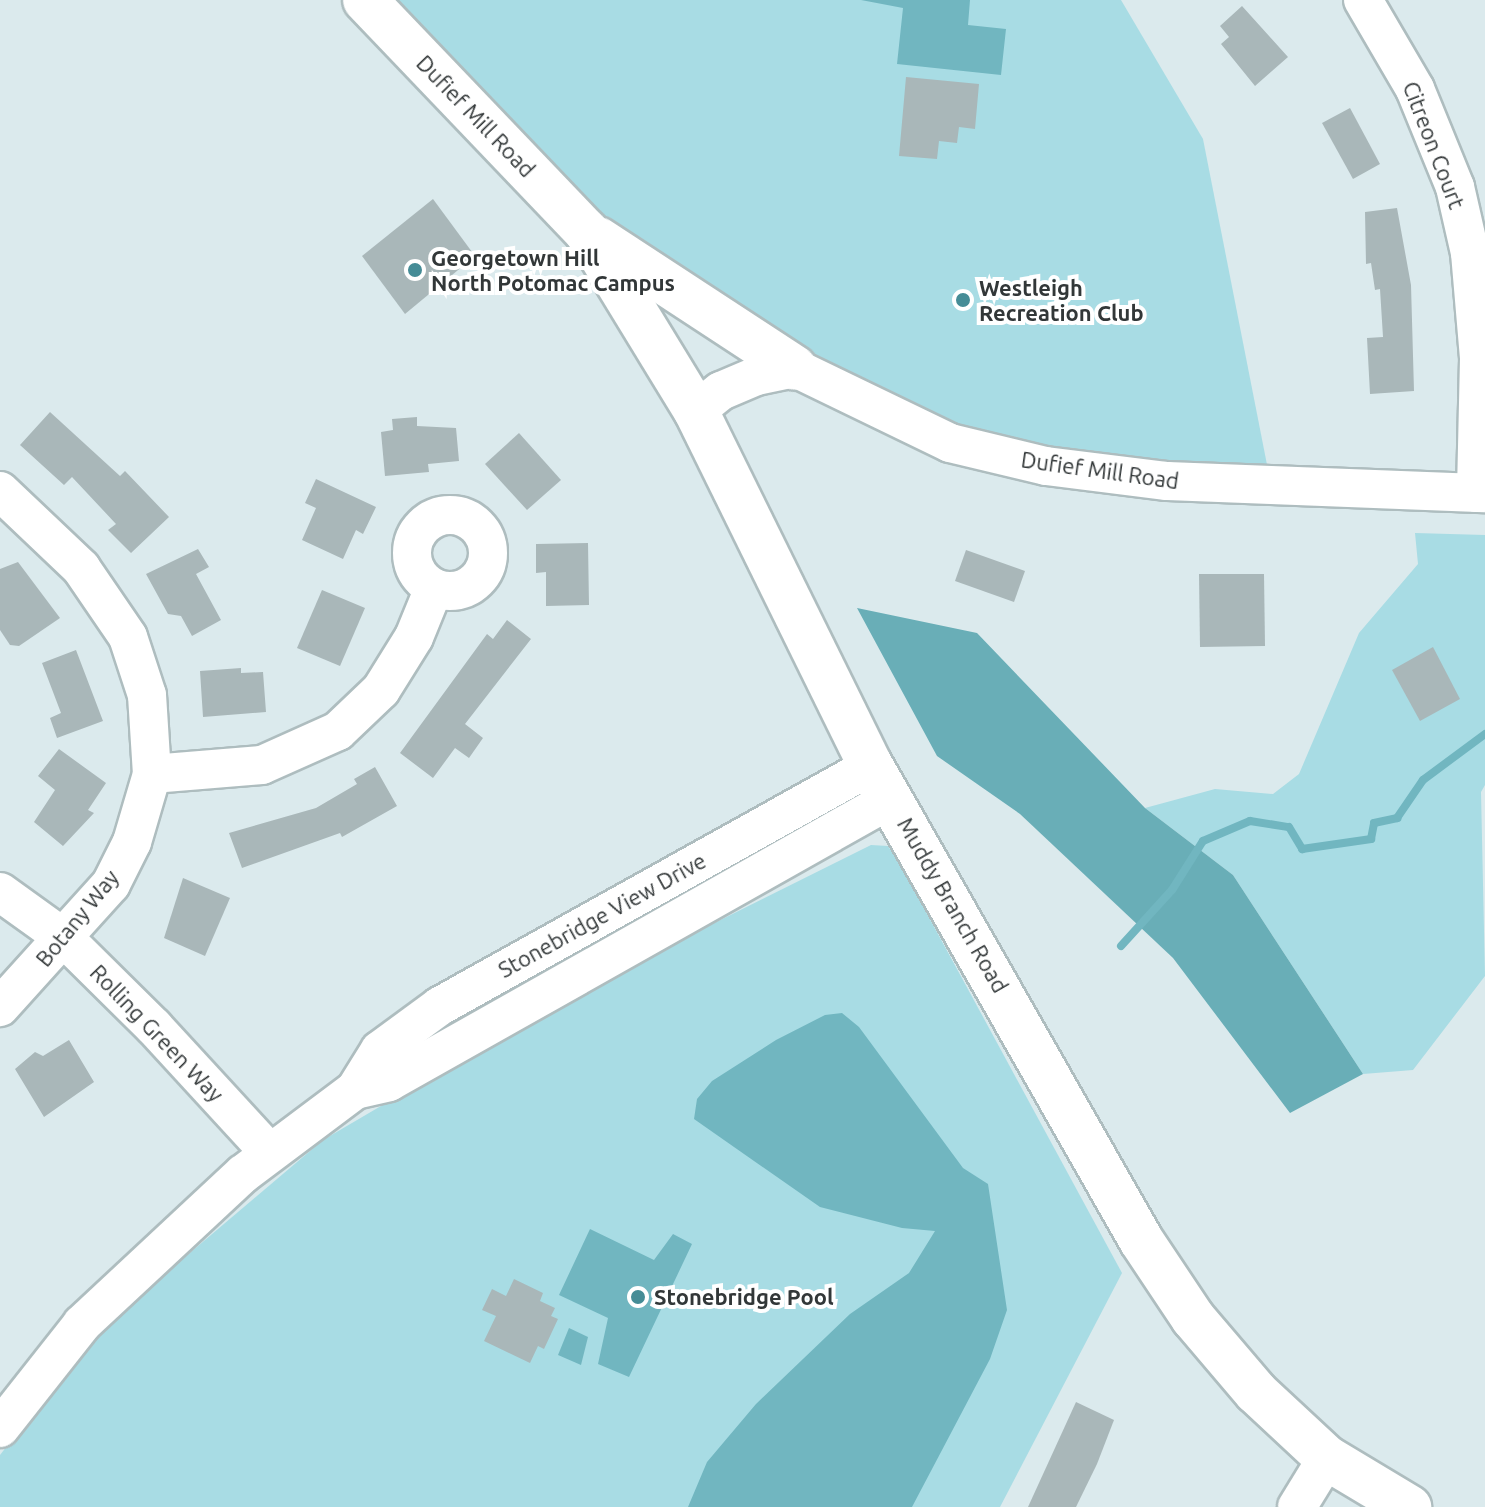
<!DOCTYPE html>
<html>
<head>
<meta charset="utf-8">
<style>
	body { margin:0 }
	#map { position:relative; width:1485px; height:1507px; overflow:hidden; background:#dbeaed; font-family:Ubuntu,sans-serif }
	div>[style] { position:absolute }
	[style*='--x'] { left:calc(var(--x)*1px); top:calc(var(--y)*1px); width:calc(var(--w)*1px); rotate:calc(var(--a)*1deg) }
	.green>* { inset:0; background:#a8dce4 }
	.forest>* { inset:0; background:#69aeb7 }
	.water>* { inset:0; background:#71b6c0 }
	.stream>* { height:8px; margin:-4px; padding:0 4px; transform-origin:4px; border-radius:4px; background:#71b6c0 }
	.building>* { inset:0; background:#a9b7b9 }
	.roads { filter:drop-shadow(2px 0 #aebdbf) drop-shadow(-2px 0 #aebdbf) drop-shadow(0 2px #aebdbf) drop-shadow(0 -2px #aebdbf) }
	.minor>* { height:38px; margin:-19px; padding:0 19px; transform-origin:19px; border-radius:19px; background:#fff }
	.minor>.ring { margin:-19px; padding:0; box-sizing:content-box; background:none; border:38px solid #fff; border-radius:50% }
	.major>* { height:44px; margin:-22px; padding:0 22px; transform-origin:22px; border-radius:22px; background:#fff }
	.dots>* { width:22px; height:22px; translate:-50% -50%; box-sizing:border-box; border:4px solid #fff; border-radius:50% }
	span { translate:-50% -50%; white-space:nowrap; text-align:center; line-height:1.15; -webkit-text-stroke:8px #fff; paint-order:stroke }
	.street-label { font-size:22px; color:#323738 }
	.poi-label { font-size:22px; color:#323738; font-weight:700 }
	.left { translate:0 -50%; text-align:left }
</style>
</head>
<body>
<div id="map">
	<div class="green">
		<div style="clip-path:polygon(365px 0,1121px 0,1203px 139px,1271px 485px,950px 443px,586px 231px)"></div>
		<div style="clip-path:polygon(1415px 533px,1485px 535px,1485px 785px,1481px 792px,1485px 976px,1413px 1070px,1363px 1074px,1233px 875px,1145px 808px,1215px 789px,1273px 794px,1299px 774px,1359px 633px,1418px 564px)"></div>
		<div style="clip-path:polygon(871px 845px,888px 846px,900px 864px,1122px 1273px,1000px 1507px,0 1507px,0 1455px,93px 1335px,323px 1140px,572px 994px)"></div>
	</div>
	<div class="forest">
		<div style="clip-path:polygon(857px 608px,977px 633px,1145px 808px,1233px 875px,1363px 1074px,1290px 1113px,1173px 958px,1020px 814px,937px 756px)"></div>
	</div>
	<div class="water">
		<div style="clip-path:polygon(861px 0,970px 0,968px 25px,1006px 29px,1001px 75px,897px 64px,903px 8px)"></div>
		<div style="clip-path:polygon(842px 1013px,859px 1027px,963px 1168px,988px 1184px,1007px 1310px,990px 1359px,912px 1507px,688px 1507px,707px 1462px,756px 1404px,850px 1314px,909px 1273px,935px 1231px,902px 1228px,820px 1207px,694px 1119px,697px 1099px,712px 1081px,776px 1040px,825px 1015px)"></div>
		<div style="clip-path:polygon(590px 1229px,654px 1260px,673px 1234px,692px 1244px,629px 1377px,598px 1364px,608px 1318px,559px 1295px)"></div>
		<div style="clip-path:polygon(569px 1328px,588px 1337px,581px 1365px,558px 1355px)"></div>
	</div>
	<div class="stream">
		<div style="--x:1121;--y:946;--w:76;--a:-47.7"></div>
		<div style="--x:1172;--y:890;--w:58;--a:-57.7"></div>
		<div style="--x:1203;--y:841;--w:51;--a:-23.1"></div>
		<div style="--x:1250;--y:821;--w:39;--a:9"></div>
		<div style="--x:1289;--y:827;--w:26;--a:59"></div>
		<div style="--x:1302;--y:849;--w:70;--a:-8.2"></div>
		<div style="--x:1371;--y:839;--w:16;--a:-79"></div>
		<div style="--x:1374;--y:823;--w:24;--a:-12"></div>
		<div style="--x:1397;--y:818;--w:46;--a:-55.6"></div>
		<div style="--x:1423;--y:780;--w:77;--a:-36.6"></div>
	</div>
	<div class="building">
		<div style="clip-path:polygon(1242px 6px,1288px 57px,1255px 86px,1221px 44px,1229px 37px,1220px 26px)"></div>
		<div style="clip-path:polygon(906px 77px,979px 84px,975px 129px,959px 127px,957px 143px,939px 141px,937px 159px,899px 156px)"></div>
		<div style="clip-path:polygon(1350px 108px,1380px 164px,1353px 179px,1322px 123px)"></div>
		<div style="clip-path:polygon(433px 199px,475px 256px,405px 314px,362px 256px)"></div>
		<div style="clip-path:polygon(1397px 208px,1411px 285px,1414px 391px,1370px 394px,1367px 338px,1383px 337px,1380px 289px,1375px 290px,1371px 263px,1366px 264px,1365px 212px)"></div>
		<div style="clip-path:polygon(50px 412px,120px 476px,125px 471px,169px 517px,131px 553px,108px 530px,116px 524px,72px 477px,64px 485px,20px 445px)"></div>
		<div style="clip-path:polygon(417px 417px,417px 426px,456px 428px,459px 461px,428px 464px,429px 472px,385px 476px,381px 432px,393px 430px,392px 419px)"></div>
		<div style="clip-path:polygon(519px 433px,561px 480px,527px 510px,485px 464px)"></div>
		<div style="clip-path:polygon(316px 479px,376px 507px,363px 534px,356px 530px,343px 559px,302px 540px,316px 508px,305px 503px)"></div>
		<div style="clip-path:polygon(588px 543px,589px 605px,546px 606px,546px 572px,536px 573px,536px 544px)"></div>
		<div style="clip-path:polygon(198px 549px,209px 567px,196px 574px,221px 620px,192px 636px,181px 616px,168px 614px,146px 574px)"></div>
		<div style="clip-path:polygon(966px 550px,1025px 571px,1014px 602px,955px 581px)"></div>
		<div style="clip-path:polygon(18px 562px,60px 618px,19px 646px,10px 645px,0 630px,0 569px)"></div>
		<div style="clip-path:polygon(1199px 574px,1264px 574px,1265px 646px,1200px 647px)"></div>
		<div style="clip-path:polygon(322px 590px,365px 608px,340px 666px,297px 648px)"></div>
		<div style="clip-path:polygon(507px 620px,531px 639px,465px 724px,483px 738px,469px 758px,455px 748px,433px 778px,400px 753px,487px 634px,493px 639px)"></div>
		<div style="clip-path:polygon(1433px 647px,1460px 699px,1420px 721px,1392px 670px)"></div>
		<div style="clip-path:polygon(76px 650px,103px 721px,57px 738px,50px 718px,61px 713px,42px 663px)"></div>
		<div style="clip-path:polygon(241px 668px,241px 673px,263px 672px,266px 712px,203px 717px,200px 671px)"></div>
		<div style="clip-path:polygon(59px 749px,106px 783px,88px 810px,94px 813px,63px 846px,34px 822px,55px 790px,38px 776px)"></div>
		<div style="clip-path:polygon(375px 767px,397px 806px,342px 837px,340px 833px,242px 868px,229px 833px,316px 808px,357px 784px,354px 779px)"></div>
		<div style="clip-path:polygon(183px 878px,230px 898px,205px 956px,164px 938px)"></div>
		<div style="clip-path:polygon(69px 1040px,94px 1082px,44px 1117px,15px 1069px,35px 1052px,43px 1056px)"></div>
		<div style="clip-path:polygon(514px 1279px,543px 1293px,540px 1301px,555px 1308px,551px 1316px,558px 1319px,544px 1349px,538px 1346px,530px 1363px,484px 1341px,496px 1316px,482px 1310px,492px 1289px,506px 1296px)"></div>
		<div style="clip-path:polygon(1076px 1402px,1114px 1420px,1097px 1464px,1076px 1507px,1028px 1507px)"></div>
	</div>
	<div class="roads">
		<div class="minor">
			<div style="--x:1363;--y:0;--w:103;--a:59.7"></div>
			<div style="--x:1415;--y:89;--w:106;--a:67.8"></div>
			<div style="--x:1455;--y:187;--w:68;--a:77.2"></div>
			<div style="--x:1470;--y:253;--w:106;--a:85.1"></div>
			<div style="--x:1479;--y:359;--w:134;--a:91.3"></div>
			<div style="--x:696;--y:411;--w:32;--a:-39"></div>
			<div style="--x:721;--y:391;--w:39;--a:-23"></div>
			<div style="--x:757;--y:376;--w:39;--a:-12"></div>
			<div style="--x:795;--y:368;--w:172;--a:25.8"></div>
			<div style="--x:950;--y:443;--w:99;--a:13.5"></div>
			<div style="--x:1046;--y:466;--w:122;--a:7.1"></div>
			<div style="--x:1167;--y:481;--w:318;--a:2.2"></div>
			<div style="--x:0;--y:491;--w:112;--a:43.5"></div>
			<div style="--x:81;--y:568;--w:83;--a:55.7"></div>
			<div style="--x:128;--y:637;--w:61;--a:71.9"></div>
			<div style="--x:147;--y:695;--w:79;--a:86.4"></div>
			<div style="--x:152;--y:774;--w:71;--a:106.4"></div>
			<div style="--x:132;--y:842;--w:47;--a:116.6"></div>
			<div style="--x:111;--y:884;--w:166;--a:132.1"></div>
			<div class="ring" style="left:412px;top:515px;width:38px;height:38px"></div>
			<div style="--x:152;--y:774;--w:110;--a:-4.7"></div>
			<div style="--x:262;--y:765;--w:83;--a:-24.1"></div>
			<div style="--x:338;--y:731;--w:59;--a:-43.6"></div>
			<div style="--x:381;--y:690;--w:62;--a:-58.1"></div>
			<div style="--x:414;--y:637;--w:53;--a:-67.8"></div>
			<div style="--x:0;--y:892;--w:79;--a:35.7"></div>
			<div style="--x:64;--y:938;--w:127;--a:44.7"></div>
			<div style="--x:154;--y:1027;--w:170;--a:47.4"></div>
			<div style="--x:355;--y:1090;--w:35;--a:-13"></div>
			<div style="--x:389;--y:1082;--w:576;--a:-29.41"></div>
			<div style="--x:0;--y:1428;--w:132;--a:-51.7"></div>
			<div style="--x:82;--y:1324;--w:220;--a:-43"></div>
			<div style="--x:243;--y:1174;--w:140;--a:-36.9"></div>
			<div style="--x:355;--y:1090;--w:47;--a:-58"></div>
			<div style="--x:380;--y:1050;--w:74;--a:-36.3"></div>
			<div style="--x:440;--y:1006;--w:493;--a:-29.1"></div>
			<div style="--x:1297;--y:1507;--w:57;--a:-58.5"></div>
		</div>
		<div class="major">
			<div style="--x:365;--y:0;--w:320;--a:46.3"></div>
			<div style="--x:586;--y:231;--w:211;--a:58.6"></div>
			<div style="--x:696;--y:411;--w:396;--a:63.8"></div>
			<div style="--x:871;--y:766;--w:546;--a:60.33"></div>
			<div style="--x:1141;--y:1240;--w:94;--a:56.3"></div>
			<div style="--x:1193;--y:1318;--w:97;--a:49.6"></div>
			<div style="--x:1256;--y:1392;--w:97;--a:42.9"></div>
			<div style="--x:1327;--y:1458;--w:96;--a:30.9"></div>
			<div style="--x:598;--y:239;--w:235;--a:33.2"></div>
		</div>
	</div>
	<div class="dots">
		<div style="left:415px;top:270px;background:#458c96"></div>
		<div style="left:963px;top:300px;background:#458c96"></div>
		<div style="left:638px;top:1297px;background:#458c96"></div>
	</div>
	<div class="street-label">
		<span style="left:476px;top:116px;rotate:46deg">Dufief Mill Road</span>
		<span style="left:1434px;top:145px;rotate:69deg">Citreon Court</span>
		<span style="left:1100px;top:470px;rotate:8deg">Dufief Mill Road</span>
		<span style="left:953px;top:905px;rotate:60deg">Muddy Branch Road</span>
		<span style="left:602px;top:915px;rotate:-29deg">Stonebridge View Drive</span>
		<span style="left:77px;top:918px;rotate:-51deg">Botany Way</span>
		<span style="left:157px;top:1033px;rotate:46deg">Rolling Green Way</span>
	</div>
	<div class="poi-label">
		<span class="left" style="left:431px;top:270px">Georgetown Hill<br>North Potomac Campus</span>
		<span class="left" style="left:979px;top:300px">Westleigh<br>Recreation Club</span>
		<span class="left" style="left:654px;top:1297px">Stonebridge Pool</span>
	</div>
</div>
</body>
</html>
